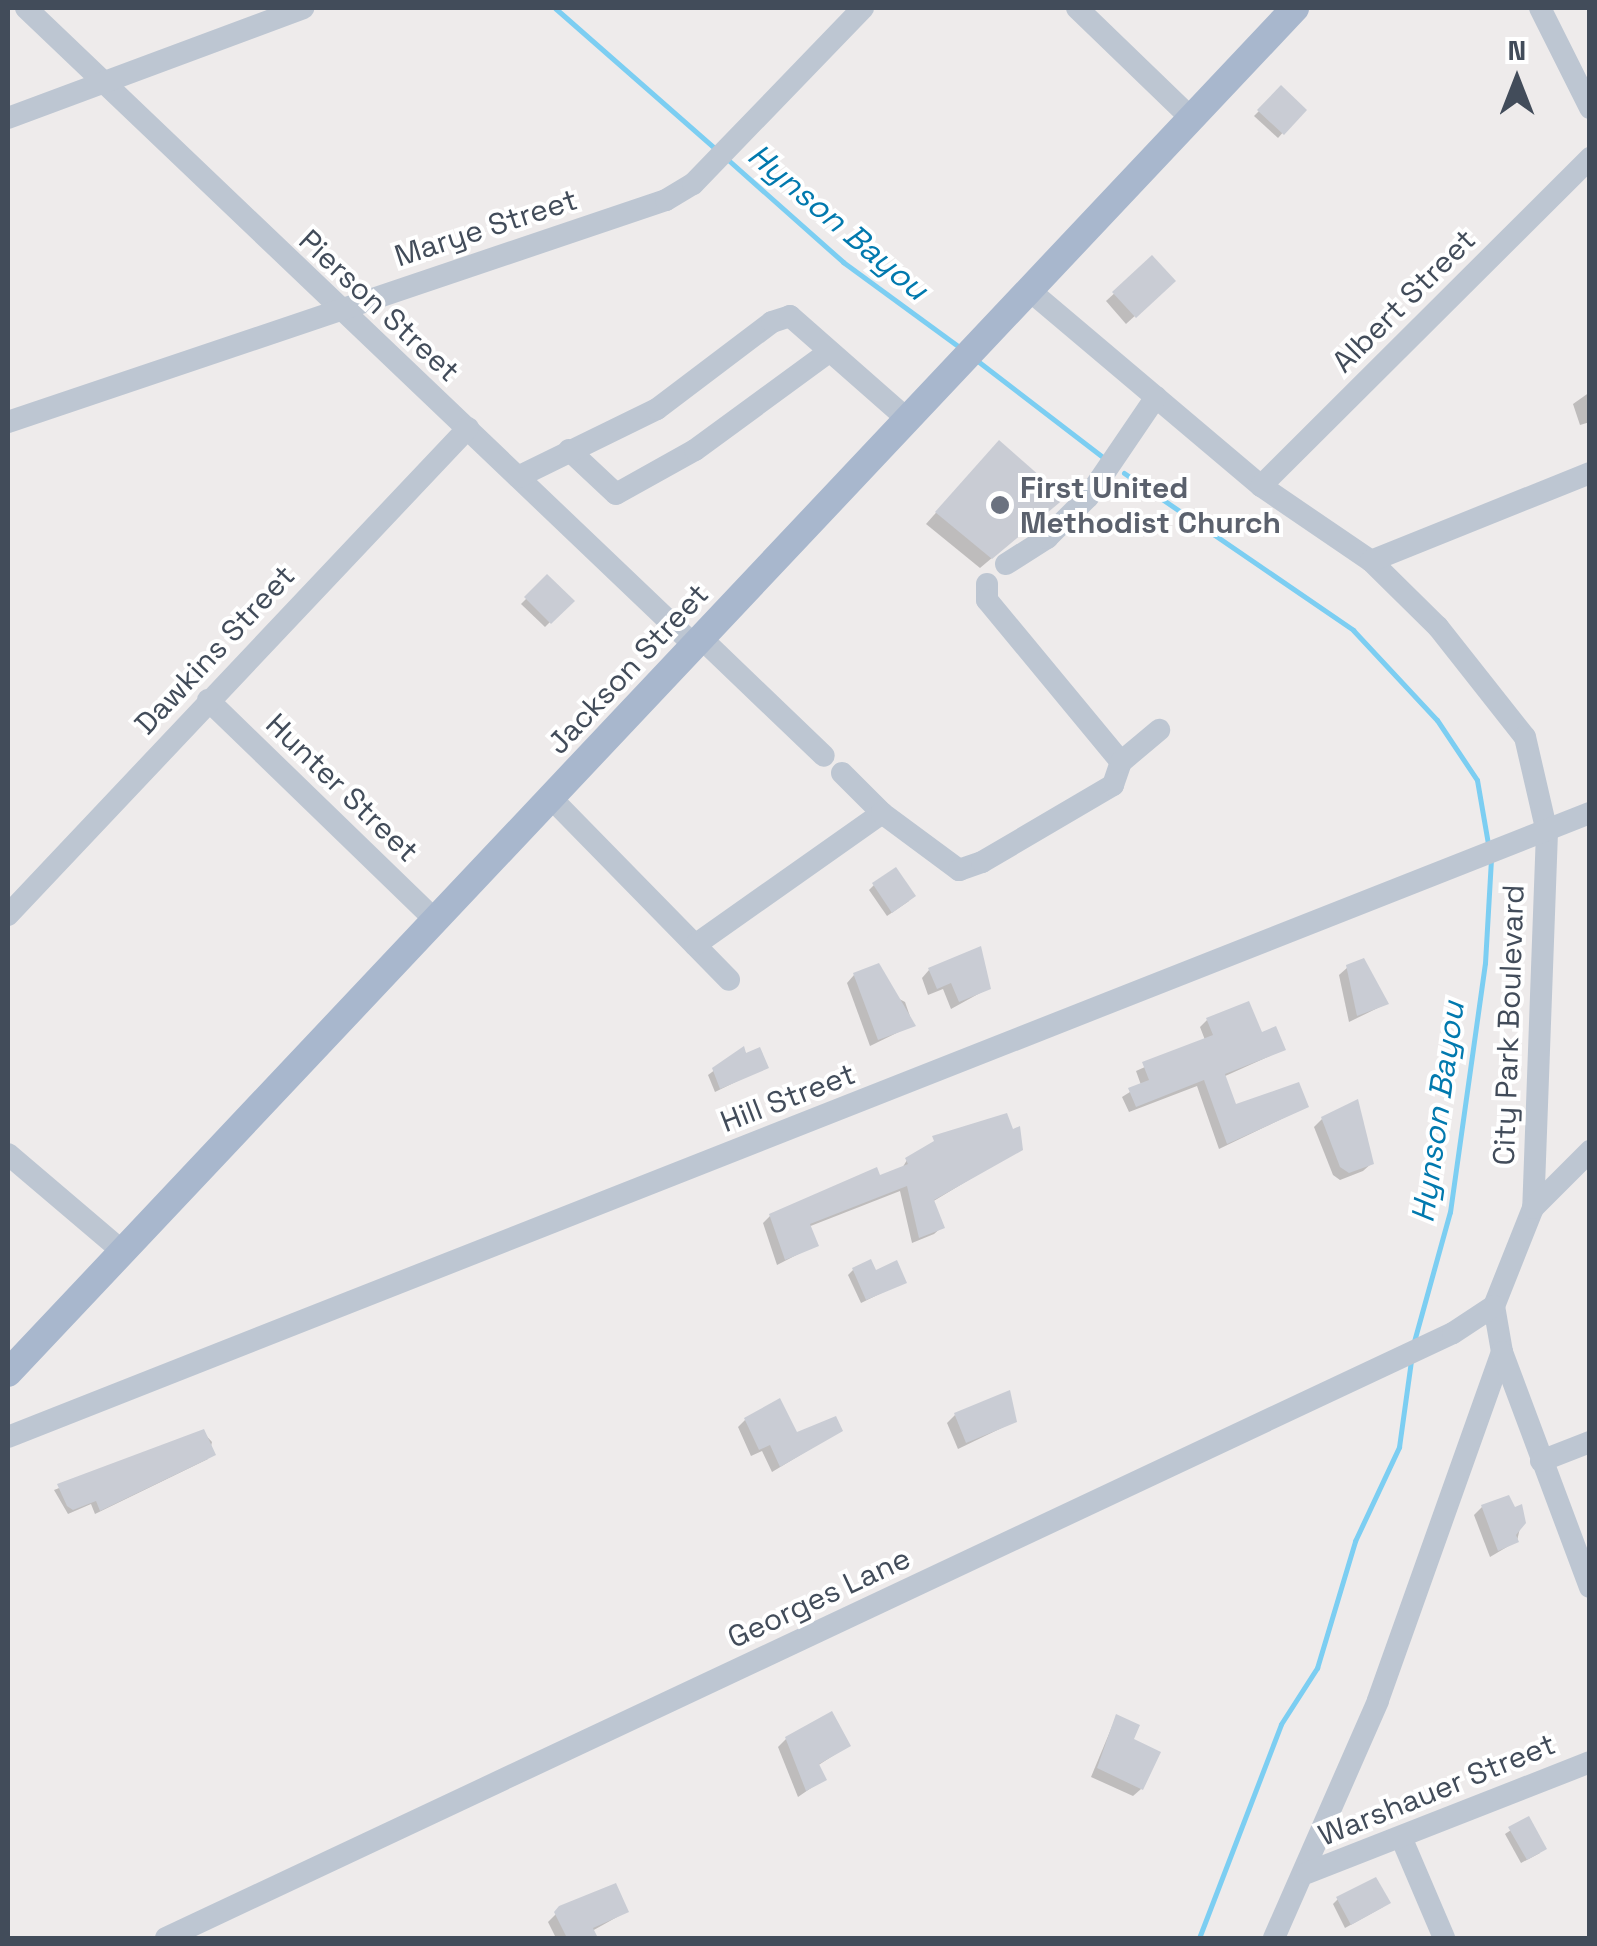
<!DOCTYPE html>
<html>
<head>
<meta charset="utf-8">
<style>
	body { margin:0 }
	#map { position:relative; width:1597px; height:1946px; overflow:hidden; background:#eeebeb; font-family:"Space Grotesk",sans-serif }
	div>[style] { position:absolute }
	[style*='--x'] { left:calc(var(--x)*1px); top:calc(var(--y)*1px); width:calc(var(--w)*1px); rotate:calc(var(--a)*1deg) }
	.shadow>* { inset:0; background:#0003 }
	.stream>* { height:5px; margin:-2.5px; padding:0 2.5px; transform-origin:2.5px; border-radius:2.5px; background:#7ccef2 }
	.building>* { inset:0; background:#c9ccd4 }
	.minor>* { height:22px; margin:-11px; padding:0 11px; transform-origin:11px; border-radius:11px; background:#bdc6d2 }
	.major>* { height:28px; margin:-14px; padding:0 14px; transform-origin:14px; border-radius:14px; background:#a8b7cd }
	.dots>* { width:28px; height:28px; translate:-50% -50%; box-sizing:border-box; border:5px solid #fff; border-radius:50% }
	span { translate:-50% -50%; white-space:nowrap; text-align:center; line-height:1.15; -webkit-text-stroke:8px #fff; paint-order:stroke }
	.street-label { font-size:30px; color:#424c5a }
	.worship-label { font-size:30px; color:#5b616d; font-weight:700 }
	.left { translate:0 -50%; text-align:left }
	.water-label { font-size:32px; color:#0179ae; font-style:italic }
	.frame { position:absolute; inset:0; border:10px solid #424c5a; pointer-events:none }
	.north { position:absolute; left:1467px; top:30px; width:100px; height:100px; -webkit-text-stroke:8px #fff; paint-order:stroke; rotate:0deg; font-size:28px; font-weight:700; line-height:40px; text-align:center; color:#424c5a }
	.north::after { content:''; display:block; margin:auto; width:35px; height:45px; background:#424c5a; clip-path:polygon(50% 0,100% 100%,50% 72%,0 100%) }
</style>
</head>
<body>
<div id="map">
	<div class="shadow">
		<div style="clip-path:polygon(1281px 89px,1303px 110px,1278px 138px,1254px 116px)"></div>
		<div style="clip-path:polygon(1152px 259px,1173px 281px,1126px 324px,1106px 301px)"></div>
		<div style="clip-path:polygon(1590px 392px,1590px 422px,1580px 425px,1573px 404px)"></div>
		<div style="clip-path:polygon(988px 454px,1051px 508px,980px 568px,926px 524px)"></div>
		<div style="clip-path:polygon(547px 578px,571px 601px,545px 627px,521px 604px)"></div>
		<div style="clip-path:polygon(874px 885px,909px 901px,887px 916px,869px 890px)"></div>
		<div style="clip-path:polygon(1348px 967px,1386px 1004px,1349px 1022px,1339px 975px)"></div>
		<div style="clip-path:polygon(929px 970px,989px 988px,951px 1009px,943px 989px,928px 995px,922px 978px)"></div>
		<div style="clip-path:polygon(854px 975px,905px 1002px,913px 1025px,870px 1046px,847px 983px)"></div>
		<div style="clip-path:polygon(1207px 1020px,1260px 1035px,1283px 1050px,1223px 1077px,1235px 1107px,1306px 1107px,1219px 1149px,1197px 1086px,1129px 1112px,1122px 1097px,1141px 1085px,1136px 1071px,1205px 1040px,1200px 1027px)"></div>
		<div style="clip-path:polygon(742px 1050px,766px 1067px,715px 1092px,708px 1075px)"></div>
		<div style="clip-path:polygon(1322px 1119px,1372px 1163px,1363px 1171px,1340px 1180px,1333px 1175px,1314px 1127px)"></div>
		<div style="clip-path:polygon(1020px 1149px,932px 1202px,942px 1227px,934px 1234px,912px 1243px,900px 1191px,808px 1227px,816px 1245px,777px 1265px,763px 1223px,770px 1216px,901px 1170px,907px 1160px)"></div>
		<div style="clip-path:polygon(853px 1270px,875px 1273px,904px 1282px,861px 1303px,848px 1275px)"></div>
		<div style="clip-path:polygon(955px 1415px,1014px 1422px,958px 1449px,947px 1423px)"></div>
		<div style="clip-path:polygon(745px 1420px,796px 1435px,840px 1431px,772px 1472px,762px 1451px,751px 1456px,738px 1427px)"></div>
		<div style="clip-path:polygon(203px 1432px,212px 1442px,208px 1459px,95px 1514px,91px 1504px,68px 1514px,54px 1490px)"></div>
		<div style="clip-path:polygon(1482px 1507px,1523px 1515px,1517px 1541px,1490px 1557px,1474px 1515px)"></div>
		<div style="clip-path:polygon(1116px 1717px,1130px 1740px,1141px 1789px,1133px 1796px,1091px 1777px)"></div>
		<div style="clip-path:polygon(786px 1739px,848px 1746px,817px 1766px,824px 1779px,798px 1797px,778px 1747px)"></div>
		<div style="clip-path:polygon(1528px 1819px,1540px 1853px,1521px 1863px,1505px 1834px)"></div>
		<div style="clip-path:polygon(1338px 1899px,1383px 1907px,1345px 1928px,1333px 1904px)"></div>
		<div style="clip-path:polygon(626px 1912px,592px 1931px,595px 1938px,556px 1938px,548px 1922px,556px 1914px)"></div>
	</div>
	<div class="stream">
		<div style="--x:555;--y:8;--w:217;--a:41.3"></div>
		<div style="--x:726;--y:158;--w:157;--a:41.6"></div>
		<div style="--x:843;--y:262;--w:147;--a:36.2"></div>
		<div style="--x:975;--y:359;--w:163;--a:37.5"></div>
		<div style="--x:1124;--y:473;--w:278;--a:34.4"></div>
		<div style="--x:1353;--y:630;--w:123;--a:47"></div>
		<div style="--x:1437;--y:720;--w:72;--a:56.3"></div>
		<div style="--x:1477;--y:780;--w:65;--a:80.2"></div>
		<div style="--x:1413;--y:1345;--w:138;--a:-74.5"></div>
		<div style="--x:1450;--y:1212;--w:251;--a:-82"></div>
		<div style="--x:1485;--y:963;--w:104;--a:-86.7"></div>
		<div style="--x:1199;--y:1938;--w:229;--a:-69"></div>
		<div style="--x:1281;--y:1724;--w:67;--a:-57.3"></div>
		<div style="--x:1317;--y:1668;--w:133;--a:-73.3"></div>
		<div style="--x:1355;--y:1541;--w:104;--a:-64.9"></div>
		<div style="--x:1399;--y:1447;--w:87;--a:-82.1"></div>
	</div>
	<div class="building">
		<div style="clip-path:polygon(1281px 85px,1307px 110px,1284px 135px,1257px 110px)"></div>
		<div style="clip-path:polygon(1152px 255px,1176px 281px,1136px 318px,1112px 292px)"></div>
		<div style="clip-path:polygon(999px 440px,1065px 498px,992px 559px,935px 512px)"></div>
		<div style="clip-path:polygon(547px 574px,575px 601px,551px 624px,524px 597px)"></div>
		<div style="clip-path:polygon(896px 867px,916px 896px,892px 913px,872px 883px)"></div>
		<div style="clip-path:polygon(981px 946px,991px 989px,959px 1002px,951px 983px,937px 989px,928px 968px)"></div>
		<div style="clip-path:polygon(1364px 958px,1389px 1004px,1357px 1016px,1346px 965px)"></div>
		<div style="clip-path:polygon(879px 963px,916px 1026px,878px 1040px,853px 973px)"></div>
		<div style="clip-path:polygon(1249px 1001px,1262px 1032px,1276px 1026px,1286px 1050px,1225px 1074px,1236px 1104px,1299px 1082px,1309px 1107px,1227px 1144px,1204px 1080px,1136px 1107px,1128px 1088px,1149px 1080px,1142px 1062px,1213px 1035px,1206px 1018px)"></div>
		<div style="clip-path:polygon(744px 1046px,746px 1053px,760px 1047px,769px 1068px,720px 1089px,712px 1068px)"></div>
		<div style="clip-path:polygon(1358px 1099px,1374px 1164px,1349px 1173px,1340px 1167px,1321px 1117px)"></div>
		<div style="clip-path:polygon(1007px 1113px,1013px 1129px,1020px 1126px,1023px 1150px,934px 1200px,945px 1228px,919px 1238px,907px 1186px,810px 1224px,819px 1246px,785px 1260px,769px 1214px,877px 1167px,880px 1175px,908px 1164px,905px 1158px,934px 1141px,932px 1136px)"></div>
		<div style="clip-path:polygon(871px 1259px,876px 1270px,897px 1260px,907px 1283px,866px 1300px,852px 1268px)"></div>
		<div style="clip-path:polygon(1010px 1390px,1017px 1422px,966px 1443px,954px 1413px)"></div>
		<div style="clip-path:polygon(780px 1398px,797px 1432px,836px 1416px,843px 1431px,780px 1467px,770px 1445px,759px 1450px,744px 1418px)"></div>
		<div style="clip-path:polygon(204px 1429px,216px 1455px,100px 1511px,96px 1501px,73px 1510px,67px 1506px,57px 1484px)"></div>
		<div style="clip-path:polygon(1509px 1495px,1515px 1507px,1522px 1504px,1526px 1523px,1516px 1535px,1519px 1542px,1498px 1551px,1481px 1505px)"></div>
		<div style="clip-path:polygon(832px 1711px,851px 1746px,819px 1764px,827px 1780px,806px 1791px,785px 1737px)"></div>
		<div style="clip-path:polygon(1116px 1714px,1140px 1725px,1134px 1739px,1161px 1752px,1143px 1790px,1097px 1768px)"></div>
		<div style="clip-path:polygon(1529px 1816px,1547px 1849px,1527px 1860px,1508px 1827px)"></div>
		<div style="clip-path:polygon(1376px 1877px,1391px 1903px,1351px 1925px,1336px 1897px)"></div>
		<div style="clip-path:polygon(616px 1883px,629px 1912px,593px 1928px,598px 1938px,567px 1938px,554px 1912px,559px 1906px)"></div>
	</div>
	<div class="minor">
		<div style="--x:26;--y:8;--w:923;--a:43.64"></div>
		<div style="--x:1077;--y:8;--w:158;--a:44"></div>
		<div style="--x:1540;--y:8;--w:112;--a:63.4"></div>
		<div style="--x:8;--y:118;--w:315;--a:-20.4"></div>
		<div style="--x:1029;--y:290;--w:304;--a:40.2"></div>
		<div style="--x:1261;--y:486;--w:133;--a:34.3"></div>
		<div style="--x:1371;--y:561;--w:94;--a:44.6"></div>
		<div style="--x:1438;--y:627;--w:140;--a:51.7"></div>
		<div style="--x:1525;--y:737;--w:98;--a:77"></div>
		<div style="--x:1547;--y:832;--w:376;--a:92.1"></div>
		<div style="--x:1533;--y:1208;--w:105;--a:111.7"></div>
		<div style="--x:1494;--y:1306;--w:47;--a:80.1"></div>
		<div style="--x:1502;--y:1352;--w:370;--a:109.6"></div>
		<div style="--x:1378;--y:1701;--w:259;--a:113.7"></div>
		<div style="--x:8;--y:422;--w:694;--a:-18.64"></div>
		<div style="--x:666;--y:200;--w:31;--a:-31"></div>
		<div style="--x:693;--y:184;--w:245;--a:-46"></div>
		<div style="--x:569;--y:450;--w:64;--a:43.1"></div>
		<div style="--x:616;--y:494;--w:90;--a:-29.1"></div>
		<div style="--x:695;--y:450;--w:166;--a:-36.2"></div>
		<div style="--x:518;--y:477;--w:155;--a:-26.1"></div>
		<div style="--x:657;--y:409;--w:144;--a:-37.1"></div>
		<div style="--x:772;--y:322;--w:19;--a:-18"></div>
		<div style="--x:790;--y:316;--w:154;--a:41.3"></div>
		<div style="--x:1261;--y:486;--w:465;--a:-44.9"></div>
		<div style="--x:1371;--y:561;--w:236;--a:-21.9"></div>
		<div style="--x:1006;--y:564;--w:49;--a:-32.4"></div>
		<div style="--x:1047;--y:538;--w:58;--a:-45"></div>
		<div style="--x:1088;--y:497;--w:121;--a:-55.8"></div>
		<div style="--x:987;--y:584;--w:16;--a:90"></div>
		<div style="--x:987;--y:600;--w:210;--a:50.4"></div>
		<div style="--x:701;--y:638;--w:170;--a:43.8"></div>
		<div style="--x:208;--y:700;--w:316;--a:44.1"></div>
		<div style="--x:842;--y:773;--w:57;--a:45"></div>
		<div style="--x:552;--y:799;--w:253;--a:45.6"></div>
		<div style="--x:8;--y:915;--w:670;--a:-46.63"></div>
		<div style="--x:695;--y:945;--w:229;--a:-35.2"></div>
		<div style="--x:882;--y:813;--w:96;--a:36.5"></div>
		<div style="--x:959;--y:870;--w:24;--a:-19"></div>
		<div style="--x:982;--y:862;--w:152;--a:-30.4"></div>
		<div style="--x:1113;--y:785;--w:24;--a:-71"></div>
		<div style="--x:1121;--y:762;--w:50;--a:-40.1"></div>
		<div style="--x:8;--y:1154;--w:150;--a:40.4"></div>
		<div style="--x:1533;--y:1208;--w:81;--a:-45"></div>
		<div style="--x:1502;--y:1352;--w:251;--a:69.5"></div>
		<div style="--x:8;--y:1437;--w:1701;--a:-21.53"></div>
		<div style="--x:1541;--y:1461;--w:53;--a:-21.2"></div>
		<div style="--x:1401;--y:1837;--w:110;--a:66.9"></div>
		<div style="--x:1307;--y:1873;--w:304;--a:-21.4"></div>
		<div style="--x:166;--y:1938;--w:1422;--a:-25.18"></div>
		<div style="--x:1453;--y:1333;--w:49;--a:-33.4"></div>
	</div>
	<div class="major">
		<div style="--x:8;--y:1373;--w:1876;--a:-46.68"></div>
	</div>
	<div class="dots">
		<div style="left:1000px;top:505px;background:#6b7280"></div>
	</div>
	<div class="street-label">
		<span style="left:486px;top:228px;rotate:-18deg">Marye Street</span>
		<span style="left:1404px;top:301px;rotate:-45deg">Albert Street</span>
		<span style="left:379px;top:306px;rotate:43deg">Pierson Street</span>
		<span style="left:215px;top:650px;rotate:-47deg">Dawkins Street</span>
		<span style="left:628px;top:669px;rotate:-47deg">Jackson Street</span>
		<span style="left:342px;top:788px;rotate:44deg">Hunter Street</span>
		<span style="left:1509px;top:1025px;rotate:-88deg">City Park Boulevard</span>
		<span style="left:788px;top:1098px;rotate:-21deg">Hill Street</span>
		<span style="left:819px;top:1598px;rotate:-25deg">Georges Lane</span>
		<span style="left:1437px;top:1790px;rotate:-22deg">Warshauer Street</span>
	</div>
	<div class="worship-label">
		<span class="left" style="left:1020px;top:505px">First United<br>Methodist Church</span>
	</div>
	<div class="water-label">
		<span style="left:838px;top:222px;rotate:40deg">Hynson Bayou</span>
		<span style="left:1438px;top:1112px;rotate:-82deg">Hynson Bayou</span>
	</div>
	<div class="frame"></div>
	<div class="north">N</div>
</div>
</body>
</html>
